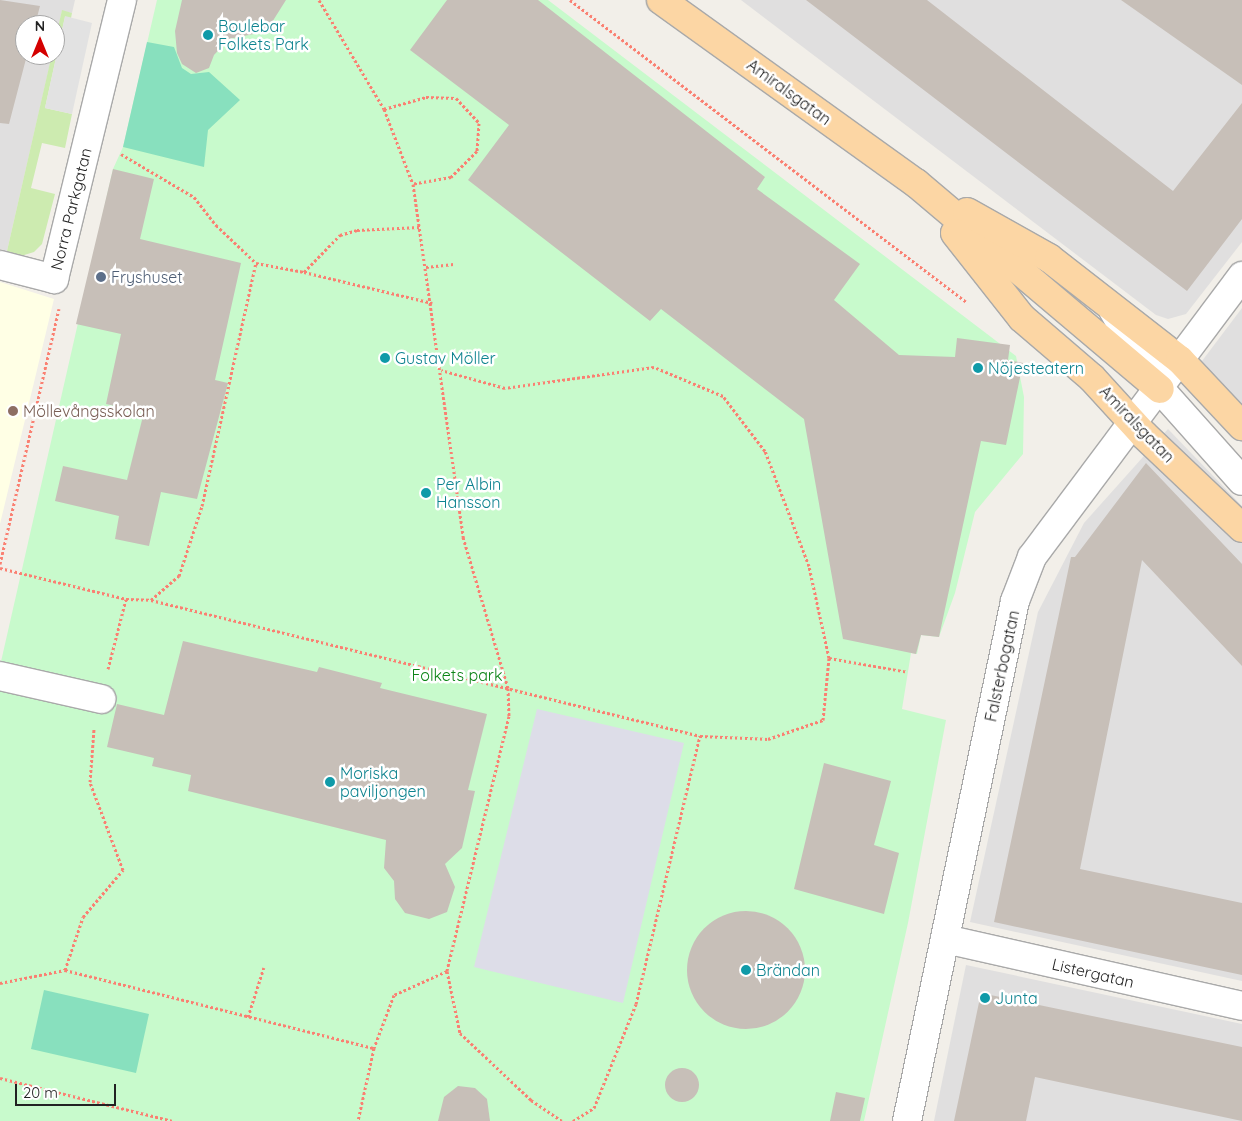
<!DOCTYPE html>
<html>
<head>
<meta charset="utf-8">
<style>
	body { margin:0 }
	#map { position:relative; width:1242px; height:1121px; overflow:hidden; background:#f2efe9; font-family:Quicksand,sans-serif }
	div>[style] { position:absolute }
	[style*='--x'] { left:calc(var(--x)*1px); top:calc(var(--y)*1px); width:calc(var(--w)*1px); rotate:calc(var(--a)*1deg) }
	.residential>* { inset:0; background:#e0dfdf }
	.education>* { inset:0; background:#ffffe5 }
	.grass>* { inset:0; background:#cdebb0 }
	.park>* { inset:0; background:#c8facc }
	.pitch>* { inset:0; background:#88e0be }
	.parking>* { inset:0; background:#e2e2e2 }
	.plaza>* { inset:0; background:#dddde8 }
	.building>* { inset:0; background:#c7bfb8 }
	.round { border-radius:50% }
	.path>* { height:3px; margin-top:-1.5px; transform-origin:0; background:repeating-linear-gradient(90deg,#fa8072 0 2.5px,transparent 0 5px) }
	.roads { filter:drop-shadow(1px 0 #a9a9a9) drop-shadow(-1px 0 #a9a9a9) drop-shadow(0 1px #a9a9a9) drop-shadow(0 -1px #a9a9a9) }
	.minor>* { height:28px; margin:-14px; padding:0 14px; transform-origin:14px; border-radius:14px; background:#fff }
	.major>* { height:28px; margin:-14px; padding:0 14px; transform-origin:14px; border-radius:14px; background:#fcd6a4 }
	.dots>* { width:14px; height:14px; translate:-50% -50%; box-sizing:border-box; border:2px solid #fff; border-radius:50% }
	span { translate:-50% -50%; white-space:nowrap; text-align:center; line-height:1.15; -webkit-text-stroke:5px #fff; paint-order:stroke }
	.culture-label { font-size:16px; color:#0d838f }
	.left { translate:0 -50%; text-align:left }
	.street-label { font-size:16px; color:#222 }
	.service-label { font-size:16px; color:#4e5e75 }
	.education-label { font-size:16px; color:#785e54 }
	.park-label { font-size:16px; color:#0c8416 }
	.north { position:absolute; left:15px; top:15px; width:50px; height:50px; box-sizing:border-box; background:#fff; border:1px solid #a7a7a7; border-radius:50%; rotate:0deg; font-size:14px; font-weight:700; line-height:20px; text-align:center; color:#222 }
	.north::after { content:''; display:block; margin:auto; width:18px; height:22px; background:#d40000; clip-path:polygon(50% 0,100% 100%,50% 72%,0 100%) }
	.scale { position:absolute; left:15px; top:1084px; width:101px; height:22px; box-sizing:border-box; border:2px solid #222; border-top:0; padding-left:6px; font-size:15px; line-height:18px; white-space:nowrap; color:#222; -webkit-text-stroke:4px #fff; paint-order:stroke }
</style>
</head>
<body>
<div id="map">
	<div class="residential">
		<div style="clip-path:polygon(0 0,75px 0,72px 13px,62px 11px,55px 42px,55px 25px,25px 25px,25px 55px,52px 55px,7px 251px,0 249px)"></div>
		<div style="clip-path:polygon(741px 0,1242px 0,1242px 242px,1186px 314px,1168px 319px,1156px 315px)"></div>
		<div style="clip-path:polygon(1242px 308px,1242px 436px,1214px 407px,1202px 361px)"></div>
		<div style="clip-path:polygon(1168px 429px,1242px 506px,1242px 981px,970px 922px,1038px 612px,1084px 523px)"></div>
		<div style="clip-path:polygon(966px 965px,1242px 1024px,1242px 1121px,934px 1121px)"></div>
	</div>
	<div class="education">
		<div style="clip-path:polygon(0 282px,54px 299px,0 524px)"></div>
	</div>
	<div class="grass">
		<div style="clip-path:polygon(62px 10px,72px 13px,71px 18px,65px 17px,45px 108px,72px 114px,65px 148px,42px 143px,31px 188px,55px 194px,42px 244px,34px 252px,21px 256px,7px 251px)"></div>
	</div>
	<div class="park">
		<div style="clip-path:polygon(157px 0,548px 0,1016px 356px,1024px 397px,1023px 454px,975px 512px,955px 593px,939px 637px,921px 635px,917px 654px,911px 653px,902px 709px,946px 720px,908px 923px,864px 1121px,0 1121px,0 666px,113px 169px,123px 147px)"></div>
	</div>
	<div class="pitch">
		<div style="clip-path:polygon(147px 42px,174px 47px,182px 68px,191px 74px,209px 72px,240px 100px,208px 130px,204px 167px,123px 147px)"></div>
		<div style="clip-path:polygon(44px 990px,149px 1014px,136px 1073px,31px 1049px)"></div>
	</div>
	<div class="parking">
		<div style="clip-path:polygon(65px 16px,92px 23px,72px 114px,45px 108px)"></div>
	</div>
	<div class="plaza">
		<div style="clip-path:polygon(537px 709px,684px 743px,623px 1003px,474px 967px)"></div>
	</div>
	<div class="building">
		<div style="clip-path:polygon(0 0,40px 6px,35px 25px,25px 25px,27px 55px,9px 124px,0 123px)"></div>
		<div style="clip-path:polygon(182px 0,286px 0,269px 27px,258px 33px,229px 39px,214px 55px,209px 68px,196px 73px,182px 64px,177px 53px,175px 31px)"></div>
		<div style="clip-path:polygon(447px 0,538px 0,765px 177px,757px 189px,860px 264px,834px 300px,899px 355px,955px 357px,957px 338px,1010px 345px,1008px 360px,1023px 363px,1006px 445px,981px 441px,939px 637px,921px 635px,916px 654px,843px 639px,804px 419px,661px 309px,650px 321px,468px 180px,509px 125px,410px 50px)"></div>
		<div style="clip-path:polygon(806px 0,927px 0,1173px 191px,1242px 103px,1242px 219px,1187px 291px)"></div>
		<div style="clip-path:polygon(1121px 0,1242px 0,1242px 85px)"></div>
		<div style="clip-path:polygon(113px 169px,154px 179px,140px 239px,241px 263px,215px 380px,228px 383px,197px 499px,161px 492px,149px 546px,115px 539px,119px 516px,55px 501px,63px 466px,127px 480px,144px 412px,106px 404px,121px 334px,76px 324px)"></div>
		<div style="clip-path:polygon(1146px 463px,1242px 564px,1242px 666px,1142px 560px,1080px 869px,1242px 903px,1242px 975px,994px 922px,1071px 557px,1075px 557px)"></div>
		<div style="clip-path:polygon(183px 641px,317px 672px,319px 667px,382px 683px,380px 688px,487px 714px,468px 790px,475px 791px,462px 848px,445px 864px,455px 887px,447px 912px,429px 919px,405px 913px,395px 899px,394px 881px,384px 868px,386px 840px,188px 791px,191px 775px,152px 766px,154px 758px,107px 747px,117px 704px,164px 715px)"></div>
		<div style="clip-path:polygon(824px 763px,891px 781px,874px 845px,899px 853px,884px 914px,794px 889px)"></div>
		<div class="round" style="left:687px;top:911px;width:118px;height:118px"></div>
		<div style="clip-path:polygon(981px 993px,1242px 1047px,1242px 1121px,1035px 1077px,1026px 1121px,954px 1121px)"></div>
		<div class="round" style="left:665px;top:1068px;width:34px;height:34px"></div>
		<div style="clip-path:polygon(458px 1086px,475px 1088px,487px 1099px,490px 1121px,438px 1121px,444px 1097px)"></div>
		<div style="clip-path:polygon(836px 1092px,865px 1098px,860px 1121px,830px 1121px)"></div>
	</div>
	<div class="path">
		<div style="--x:319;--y:0;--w:127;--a:59.2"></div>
		<div style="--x:384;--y:109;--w:80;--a:68.9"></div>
		<div style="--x:413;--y:184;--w:357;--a:81.9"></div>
		<div style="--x:463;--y:537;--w:158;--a:73.4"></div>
		<div style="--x:508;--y:688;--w:28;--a:88"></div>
		<div style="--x:509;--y:716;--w:262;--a:103.7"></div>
		<div style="--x:447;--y:971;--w:58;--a:155.6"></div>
		<div style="--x:394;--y:995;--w:57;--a:110.7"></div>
		<div style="--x:374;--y:1048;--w:75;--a:102.4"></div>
		<div style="--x:570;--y:0;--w:499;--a:37.3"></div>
		<div style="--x:384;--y:109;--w:44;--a:-15.9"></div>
		<div style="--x:426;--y:97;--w:30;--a:2"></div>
		<div style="--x:456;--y:98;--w:34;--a:47"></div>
		<div style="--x:479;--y:123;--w:28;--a:94"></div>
		<div style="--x:477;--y:151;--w:37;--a:135"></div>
		<div style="--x:451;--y:177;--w:39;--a:170"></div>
		<div style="--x:121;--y:154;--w:85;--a:30.5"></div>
		<div style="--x:194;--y:197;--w:36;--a:52"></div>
		<div style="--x:216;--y:225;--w:55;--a:43.5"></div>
		<div style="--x:256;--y:263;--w:49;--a:10.6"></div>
		<div style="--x:304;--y:272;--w:52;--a:-45.8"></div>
		<div style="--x:340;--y:235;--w:18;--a:-16"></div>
		<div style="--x:357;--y:230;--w:62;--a:-2.8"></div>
		<div style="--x:426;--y:267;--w:30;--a:-6"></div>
		<div style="--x:304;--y:272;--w:132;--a:13.6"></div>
		<div style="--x:0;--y:564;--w:262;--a:-77"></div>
		<div style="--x:0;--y:568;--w:130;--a:13.8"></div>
		<div style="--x:126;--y:599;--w:25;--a:2"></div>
		<div style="--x:151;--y:600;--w:566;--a:13.91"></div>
		<div style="--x:700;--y:736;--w:68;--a:2.5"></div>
		<div style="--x:768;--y:739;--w:58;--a:-19.1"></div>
		<div style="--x:823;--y:720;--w:62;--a:-84.5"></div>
		<div style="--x:829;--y:658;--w:94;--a:-102.3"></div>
		<div style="--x:809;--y:566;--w:123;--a:-110.9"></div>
		<div style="--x:765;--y:451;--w:69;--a:-127.4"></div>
		<div style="--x:723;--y:396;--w:75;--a:-157.2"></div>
		<div style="--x:654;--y:367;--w:150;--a:172"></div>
		<div style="--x:505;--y:388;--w:66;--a:-164.3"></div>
		<div style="--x:151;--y:600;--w:37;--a:-41"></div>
		<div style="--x:179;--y:576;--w:74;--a:-71.8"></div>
		<div style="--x:202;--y:506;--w:249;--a:-77.5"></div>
		<div style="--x:829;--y:658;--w:80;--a:10"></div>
		<div style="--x:108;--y:669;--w:72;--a:-75.6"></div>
		<div style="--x:65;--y:970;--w:319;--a:14.2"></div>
		<div style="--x:447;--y:971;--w:63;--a:78.2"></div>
		<div style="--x:460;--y:1033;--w:98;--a:43.3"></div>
		<div style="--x:531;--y:1100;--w:37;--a:34"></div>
		<div style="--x:0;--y:983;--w:66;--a:-11.3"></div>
		<div style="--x:65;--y:970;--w:56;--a:-71.2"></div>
		<div style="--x:83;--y:917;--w:62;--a:-49.6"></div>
		<div style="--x:123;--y:870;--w:94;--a:-110.6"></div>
		<div style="--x:90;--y:782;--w:53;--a:-85.7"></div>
		<div style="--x:248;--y:1017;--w:52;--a:-72.3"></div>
		<div style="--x:0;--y:1078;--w:177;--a:14"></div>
		<div style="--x:573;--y:1121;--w:25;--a:-32"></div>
		<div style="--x:594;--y:1108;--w:112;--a:-68"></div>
		<div style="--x:636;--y:1004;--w:276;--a:-76.6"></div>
	</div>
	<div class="roads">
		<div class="minor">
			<div style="--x:0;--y:265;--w:56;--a:14.5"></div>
			<div style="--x:54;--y:279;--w:287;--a:-76.3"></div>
			<div style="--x:1113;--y:310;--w:92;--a:59.3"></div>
			<div style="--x:1160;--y:389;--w:123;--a:48.3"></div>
			<div style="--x:0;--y:676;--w:104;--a:12.8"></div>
			<div style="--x:945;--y:939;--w:304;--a:12.7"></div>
			<div style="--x:907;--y:1121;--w:531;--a:-78.27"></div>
			<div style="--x:1015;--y:601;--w:47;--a:-68.9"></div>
			<div style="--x:1032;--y:557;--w:351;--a:-53.2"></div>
		</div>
		<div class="major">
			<div style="--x:661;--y:0;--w:314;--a:35.7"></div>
			<div style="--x:916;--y:183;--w:319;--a:40.2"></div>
			<div style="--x:967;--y:212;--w:94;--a:29.3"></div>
			<div style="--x:1049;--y:258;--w:166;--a:37.9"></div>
			<div style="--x:1180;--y:360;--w:91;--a:46.8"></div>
			<div style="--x:955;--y:233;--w:108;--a:51.8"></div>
			<div style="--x:1022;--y:318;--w:92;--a:40.6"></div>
			<div style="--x:1092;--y:378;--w:77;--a:47.6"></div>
			<div style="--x:1144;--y:435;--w:135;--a:43.5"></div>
		</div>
	</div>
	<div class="dots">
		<div style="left:208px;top:35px;background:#0f9aa8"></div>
		<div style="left:101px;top:277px;background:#5c6f8a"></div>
		<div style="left:385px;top:358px;background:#0f9aa8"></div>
		<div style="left:978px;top:368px;background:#0f9aa8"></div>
		<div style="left:13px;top:411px;background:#8d6e63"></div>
		<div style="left:426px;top:493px;background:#0f9aa8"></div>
		<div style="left:330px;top:782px;background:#0f9aa8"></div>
		<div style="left:746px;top:970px;background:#0f9aa8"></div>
		<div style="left:985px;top:998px;background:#0f9aa8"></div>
	</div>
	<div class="culture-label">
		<span class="left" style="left:218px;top:35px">Boulebar<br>Folkets Park</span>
		<span class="left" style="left:395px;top:358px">Gustav Möller</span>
		<span class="left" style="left:988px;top:368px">Nöjesteatern</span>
		<span class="left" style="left:436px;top:493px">Per Albin<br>Hansson</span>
		<span class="left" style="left:340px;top:782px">Moriska<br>paviljongen</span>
		<span class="left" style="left:756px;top:970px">Brändan</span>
		<span class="left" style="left:995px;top:998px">Junta</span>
	</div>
	<div class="street-label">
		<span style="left:789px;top:92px;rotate:36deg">Amiralsgatan</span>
		<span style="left:71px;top:209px;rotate:-76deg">Norra Parkgatan</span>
		<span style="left:1137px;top:424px;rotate:46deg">Amiralsgatan</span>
		<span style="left:1002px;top:666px;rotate:-78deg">Falsterbogatan</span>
		<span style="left:1093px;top:973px;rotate:13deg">Listergatan</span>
	</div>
	<div class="service-label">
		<span class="left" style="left:111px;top:277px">Fryshuset</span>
	</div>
	<div class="education-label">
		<span class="left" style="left:23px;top:411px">Möllevångsskolan</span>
	</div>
	<div class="park-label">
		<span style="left:457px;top:675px">Folkets park</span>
	</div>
	<div class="north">N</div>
	<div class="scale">20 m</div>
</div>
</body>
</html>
